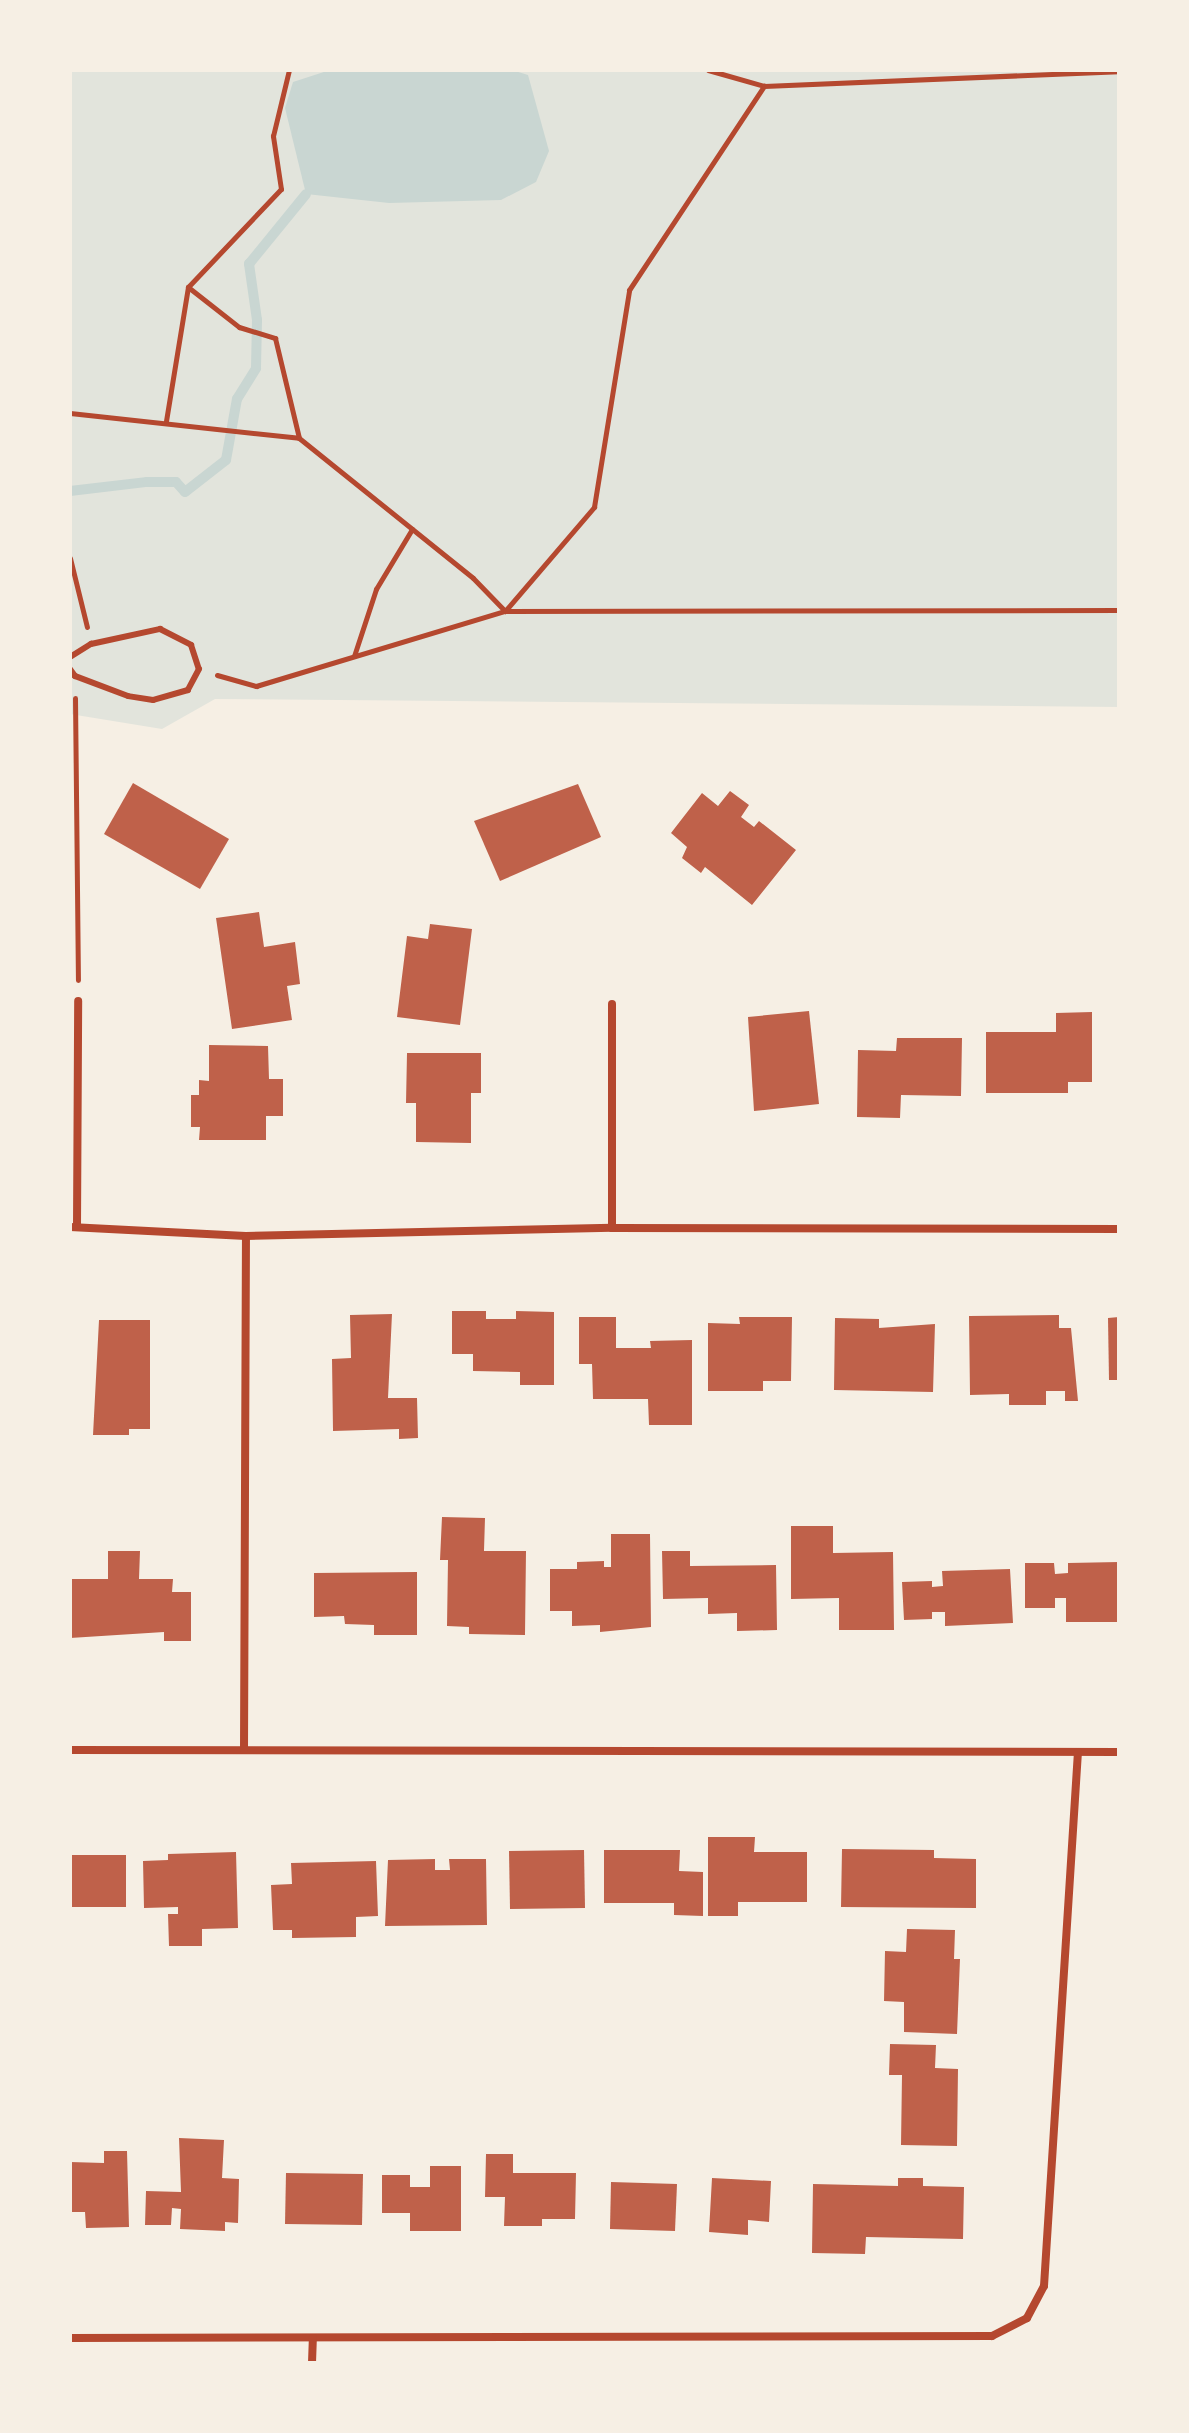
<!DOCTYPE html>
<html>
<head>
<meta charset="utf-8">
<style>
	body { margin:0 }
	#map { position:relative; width:1189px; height:2433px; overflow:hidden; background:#f6efe4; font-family:Helvetica,sans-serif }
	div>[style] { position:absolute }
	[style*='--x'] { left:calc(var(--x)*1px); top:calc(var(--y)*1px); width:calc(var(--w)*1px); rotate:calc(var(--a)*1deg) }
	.green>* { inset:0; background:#e2e4dc }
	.water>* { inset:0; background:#c9d6d2 }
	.stream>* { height:10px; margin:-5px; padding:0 5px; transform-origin:5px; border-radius:5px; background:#c9d6d2 }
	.building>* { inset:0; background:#bf614a }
	.path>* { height:5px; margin:-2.5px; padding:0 2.5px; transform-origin:2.5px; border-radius:2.5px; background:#b5482f }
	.service>* { height:6px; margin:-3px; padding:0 3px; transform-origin:3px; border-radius:3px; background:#b5482f }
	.minor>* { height:8px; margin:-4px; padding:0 4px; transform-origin:4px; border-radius:4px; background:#b5482f }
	span { translate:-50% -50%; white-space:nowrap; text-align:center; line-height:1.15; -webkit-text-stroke:6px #f6efe4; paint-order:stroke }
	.frame { position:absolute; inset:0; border:72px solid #f6efe4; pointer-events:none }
</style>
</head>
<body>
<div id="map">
	<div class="green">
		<div style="clip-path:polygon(70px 70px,1119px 70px,1119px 707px,215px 699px,162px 729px,70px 714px)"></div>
	</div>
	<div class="water">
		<div style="clip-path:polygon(330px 70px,512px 70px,528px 75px,549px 151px,536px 182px,501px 200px,389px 203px,306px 194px,285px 108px,293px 82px)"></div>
	</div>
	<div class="stream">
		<div style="--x:70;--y:491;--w:78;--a:-6.7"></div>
		<div style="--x:147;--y:482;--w:29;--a:0"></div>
		<div style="--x:176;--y:482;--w:13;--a:48"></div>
		<div style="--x:185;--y:492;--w:52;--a:-38"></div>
		<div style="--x:226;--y:460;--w:62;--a:-79.8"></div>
		<div style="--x:237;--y:399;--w:36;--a:-58"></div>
		<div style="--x:256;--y:368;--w:48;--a:-88.8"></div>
		<div style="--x:257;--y:320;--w:57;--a:-98.1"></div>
		<div style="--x:249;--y:264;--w:90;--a:-50.8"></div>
	</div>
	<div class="building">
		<div style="clip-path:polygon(133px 783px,229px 839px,200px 889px,104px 834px)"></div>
		<div style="clip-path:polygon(578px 784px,601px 837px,500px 881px,474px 821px)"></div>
		<div style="clip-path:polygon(730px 791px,749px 805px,741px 817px,754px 827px,759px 821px,796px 850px,752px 905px,705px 867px,701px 873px,682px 858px,687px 847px,671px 833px,702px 793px,718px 806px)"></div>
		<div style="clip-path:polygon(259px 912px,264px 947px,295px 942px,300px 984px,287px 986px,292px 1020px,232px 1029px,216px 918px)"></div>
		<div style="clip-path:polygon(430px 924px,472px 929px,460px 1025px,397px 1017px,407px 936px,428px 939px)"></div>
		<div style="clip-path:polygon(809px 1011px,819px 1104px,754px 1111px,748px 1017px)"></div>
		<div style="clip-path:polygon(1092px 1012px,1092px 1082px,1068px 1082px,1068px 1093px,986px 1093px,986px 1032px,1056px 1032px,1056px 1013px)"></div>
		<div style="clip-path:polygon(897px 1038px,962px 1038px,961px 1096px,901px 1095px,900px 1118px,857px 1117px,858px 1050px,896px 1051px)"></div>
		<div style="clip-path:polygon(209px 1045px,268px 1046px,269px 1079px,283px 1079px,283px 1116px,266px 1116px,266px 1140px,199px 1140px,200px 1127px,191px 1127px,191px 1095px,199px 1095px,199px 1080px,209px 1081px)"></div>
		<div style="clip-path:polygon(407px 1053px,481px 1053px,481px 1093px,471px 1093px,471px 1143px,416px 1142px,416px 1103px,406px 1103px)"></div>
		<div style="clip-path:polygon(452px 1311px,486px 1311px,486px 1319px,516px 1319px,516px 1311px,554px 1312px,554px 1385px,520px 1385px,520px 1372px,473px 1371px,473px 1354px,452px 1354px)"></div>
		<div style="clip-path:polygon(392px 1314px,388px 1398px,417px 1398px,418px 1438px,399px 1439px,399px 1429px,333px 1431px,332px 1359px,351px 1358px,350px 1315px)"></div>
		<div style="clip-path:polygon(1059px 1315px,1059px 1328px,1071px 1328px,1078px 1401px,1065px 1401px,1065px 1391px,1046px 1391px,1046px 1405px,1009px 1405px,1009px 1394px,970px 1395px,969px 1316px)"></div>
		<div style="clip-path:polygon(579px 1317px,616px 1317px,616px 1348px,651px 1348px,650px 1341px,692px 1340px,692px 1425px,649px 1425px,648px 1399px,593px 1399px,592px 1364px,579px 1364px)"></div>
		<div style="clip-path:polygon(739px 1317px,792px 1317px,791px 1381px,763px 1381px,763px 1391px,708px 1391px,708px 1323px,740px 1324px)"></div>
		<div style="clip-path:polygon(1119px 1317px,1119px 1380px,1109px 1380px,1108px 1318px)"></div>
		<div style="clip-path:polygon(835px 1318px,879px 1319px,879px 1328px,935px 1324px,933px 1392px,834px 1390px)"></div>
		<div style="clip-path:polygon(99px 1320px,150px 1320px,150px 1429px,129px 1429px,129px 1435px,93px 1435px)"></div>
		<div style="clip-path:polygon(442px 1517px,485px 1518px,484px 1551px,526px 1551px,525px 1635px,469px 1634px,469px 1627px,447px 1626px,448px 1560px,440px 1560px)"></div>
		<div style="clip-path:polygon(791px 1526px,833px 1526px,833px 1553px,893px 1552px,894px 1630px,839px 1630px,839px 1598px,791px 1599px)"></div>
		<div style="clip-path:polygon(611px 1534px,650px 1534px,651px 1627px,600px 1632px,600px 1625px,572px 1626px,572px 1611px,550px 1611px,550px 1569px,577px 1569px,577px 1562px,604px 1561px,604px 1567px,611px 1567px)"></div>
		<div style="clip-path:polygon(108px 1551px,140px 1551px,139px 1579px,173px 1579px,172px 1592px,191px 1592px,191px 1641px,164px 1641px,164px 1632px,70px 1638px,70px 1579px,108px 1579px)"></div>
		<div style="clip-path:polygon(662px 1551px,690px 1551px,690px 1566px,776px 1565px,777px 1630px,737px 1631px,737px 1613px,708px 1614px,708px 1598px,663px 1599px)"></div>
		<div style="clip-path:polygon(1119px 1562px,1119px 1622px,1066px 1622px,1066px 1598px,1055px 1598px,1055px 1608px,1025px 1608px,1025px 1563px,1054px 1563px,1055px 1574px,1068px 1573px,1068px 1563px)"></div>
		<div style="clip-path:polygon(1010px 1569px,1013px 1623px,945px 1626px,945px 1612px,932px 1612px,932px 1619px,904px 1620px,902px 1582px,932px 1581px,932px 1587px,943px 1586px,942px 1571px)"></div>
		<div style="clip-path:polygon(417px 1572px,417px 1635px,374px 1635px,374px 1625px,345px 1624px,344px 1616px,314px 1617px,314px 1573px)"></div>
		<div style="clip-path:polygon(708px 1837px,755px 1837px,754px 1852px,807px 1852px,807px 1902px,738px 1902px,738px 1916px,708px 1916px)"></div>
		<div style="clip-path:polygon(842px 1849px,934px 1850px,934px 1858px,976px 1859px,976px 1908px,841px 1907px)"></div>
		<div style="clip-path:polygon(584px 1850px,585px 1908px,510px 1909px,509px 1851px)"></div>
		<div style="clip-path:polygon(604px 1850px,680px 1850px,679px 1871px,703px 1872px,703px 1916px,674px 1915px,674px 1903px,604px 1903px)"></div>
		<div style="clip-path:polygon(236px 1852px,238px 1928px,202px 1929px,202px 1946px,169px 1946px,168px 1914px,178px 1914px,178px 1907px,144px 1908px,143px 1861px,168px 1860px,168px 1854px)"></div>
		<div style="clip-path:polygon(70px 1855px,126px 1855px,126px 1907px,70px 1907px)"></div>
		<div style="clip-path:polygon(435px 1859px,435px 1870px,450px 1870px,449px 1859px,486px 1859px,487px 1925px,385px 1926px,388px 1860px)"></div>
		<div style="clip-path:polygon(376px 1861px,378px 1916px,356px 1917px,356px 1937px,292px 1938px,292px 1930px,273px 1930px,271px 1885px,292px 1884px,291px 1863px)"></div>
		<div style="clip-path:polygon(907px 1929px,955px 1930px,954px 1959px,960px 1959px,957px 2034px,904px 2032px,904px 2002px,884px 2001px,885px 1951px,906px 1952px)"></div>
		<div style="clip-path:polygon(890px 2044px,936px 2045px,935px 2068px,958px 2069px,957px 2146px,901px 2145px,902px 2075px,889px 2075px)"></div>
		<div style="clip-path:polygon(179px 2138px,224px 2140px,222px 2178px,239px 2179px,238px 2223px,225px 2222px,225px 2231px,180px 2229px,181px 2209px,172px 2208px,171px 2225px,145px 2225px,146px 2191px,181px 2192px)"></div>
		<div style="clip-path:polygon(104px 2151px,127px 2151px,129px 2227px,86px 2228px,85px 2212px,70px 2212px,70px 2162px,104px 2163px)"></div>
		<div style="clip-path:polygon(486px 2154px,513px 2154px,513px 2173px,576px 2173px,575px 2219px,542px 2219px,542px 2226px,504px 2226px,505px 2197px,485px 2197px)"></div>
		<div style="clip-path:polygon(430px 2166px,461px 2166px,461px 2231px,410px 2231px,410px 2213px,382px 2213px,382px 2175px,410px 2175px,410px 2187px,430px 2187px)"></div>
		<div style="clip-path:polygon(286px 2173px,363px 2174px,362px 2225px,285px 2224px)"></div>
		<div style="clip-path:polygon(712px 2178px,771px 2181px,769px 2222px,748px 2220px,748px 2235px,709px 2232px)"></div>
		<div style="clip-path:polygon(898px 2178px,923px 2178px,923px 2186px,964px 2187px,963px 2239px,866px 2237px,865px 2254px,812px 2253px,813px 2184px,898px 2186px)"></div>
		<div style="clip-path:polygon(611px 2182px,677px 2184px,675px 2231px,610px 2229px)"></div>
	</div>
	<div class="path">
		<div style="--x:708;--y:70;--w:58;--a:15.9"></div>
		<div style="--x:188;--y:287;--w:135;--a:-46.5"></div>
		<div style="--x:281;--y:189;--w:54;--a:-98.6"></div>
		<div style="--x:273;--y:136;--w:68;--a:-76.4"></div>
		<div style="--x:70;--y:413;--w:230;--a:6.2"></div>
		<div style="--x:299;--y:438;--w:223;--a:38.8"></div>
		<div style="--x:473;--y:578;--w:46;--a:45.9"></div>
		<div style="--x:166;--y:421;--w:136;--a:-80.7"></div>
		<div style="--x:188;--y:287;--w:65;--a:38.1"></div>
		<div style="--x:239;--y:327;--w:38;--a:17"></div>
		<div style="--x:275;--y:338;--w:103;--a:76.5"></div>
		<div style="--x:70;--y:558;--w:71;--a:76.2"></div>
		<div style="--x:505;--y:611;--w:137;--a:-49.4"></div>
		<div style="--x:594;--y:507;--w:220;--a:-80.8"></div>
		<div style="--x:629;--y:290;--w:245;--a:-56.5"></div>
		<div style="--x:764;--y:86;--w:355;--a:-2.4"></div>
		<div style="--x:354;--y:656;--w:71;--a:-71.8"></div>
		<div style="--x:376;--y:589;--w:70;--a:-59"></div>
		<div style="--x:217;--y:675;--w:41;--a:15.8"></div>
		<div style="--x:256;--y:686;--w:260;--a:-16.8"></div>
		<div style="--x:505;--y:611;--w:614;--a:-0.09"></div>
		<div style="--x:75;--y:698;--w:282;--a:89.4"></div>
	</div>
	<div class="service">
		<div style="--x:70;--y:657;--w:25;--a:-32"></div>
		<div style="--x:91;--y:644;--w:71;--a:-12.3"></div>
		<div style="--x:160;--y:629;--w:35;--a:27"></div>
		<div style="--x:191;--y:645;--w:25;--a:72"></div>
		<div style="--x:199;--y:669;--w:24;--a:118"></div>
		<div style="--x:188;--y:690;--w:36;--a:164"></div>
		<div style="--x:153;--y:700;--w:25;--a:-171"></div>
		<div style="--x:128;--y:696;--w:57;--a:-159.3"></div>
		<div style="--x:75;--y:676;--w:9;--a:-126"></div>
	</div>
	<div class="minor">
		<div style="--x:70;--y:1227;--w:176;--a:2.9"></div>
		<div style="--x:246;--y:1236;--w:366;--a:-1.3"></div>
		<div style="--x:612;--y:1228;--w:507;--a:0.11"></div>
		<div style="--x:77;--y:1227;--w:226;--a:-89.7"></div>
		<div style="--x:612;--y:1228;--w:224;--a:-90"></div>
		<div style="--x:70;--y:1750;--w:1049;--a:0.11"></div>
		<div style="--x:244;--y:1750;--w:514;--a:-89.78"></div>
		<div style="--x:70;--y:2338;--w:922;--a:-0.12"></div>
		<div style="--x:992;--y:2336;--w:39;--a:-27"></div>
		<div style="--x:1027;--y:2318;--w:36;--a:-62"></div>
		<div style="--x:1044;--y:2286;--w:535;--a:-86.36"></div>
		<div style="--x:312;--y:2363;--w:25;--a:-88"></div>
	</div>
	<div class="frame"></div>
</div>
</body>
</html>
